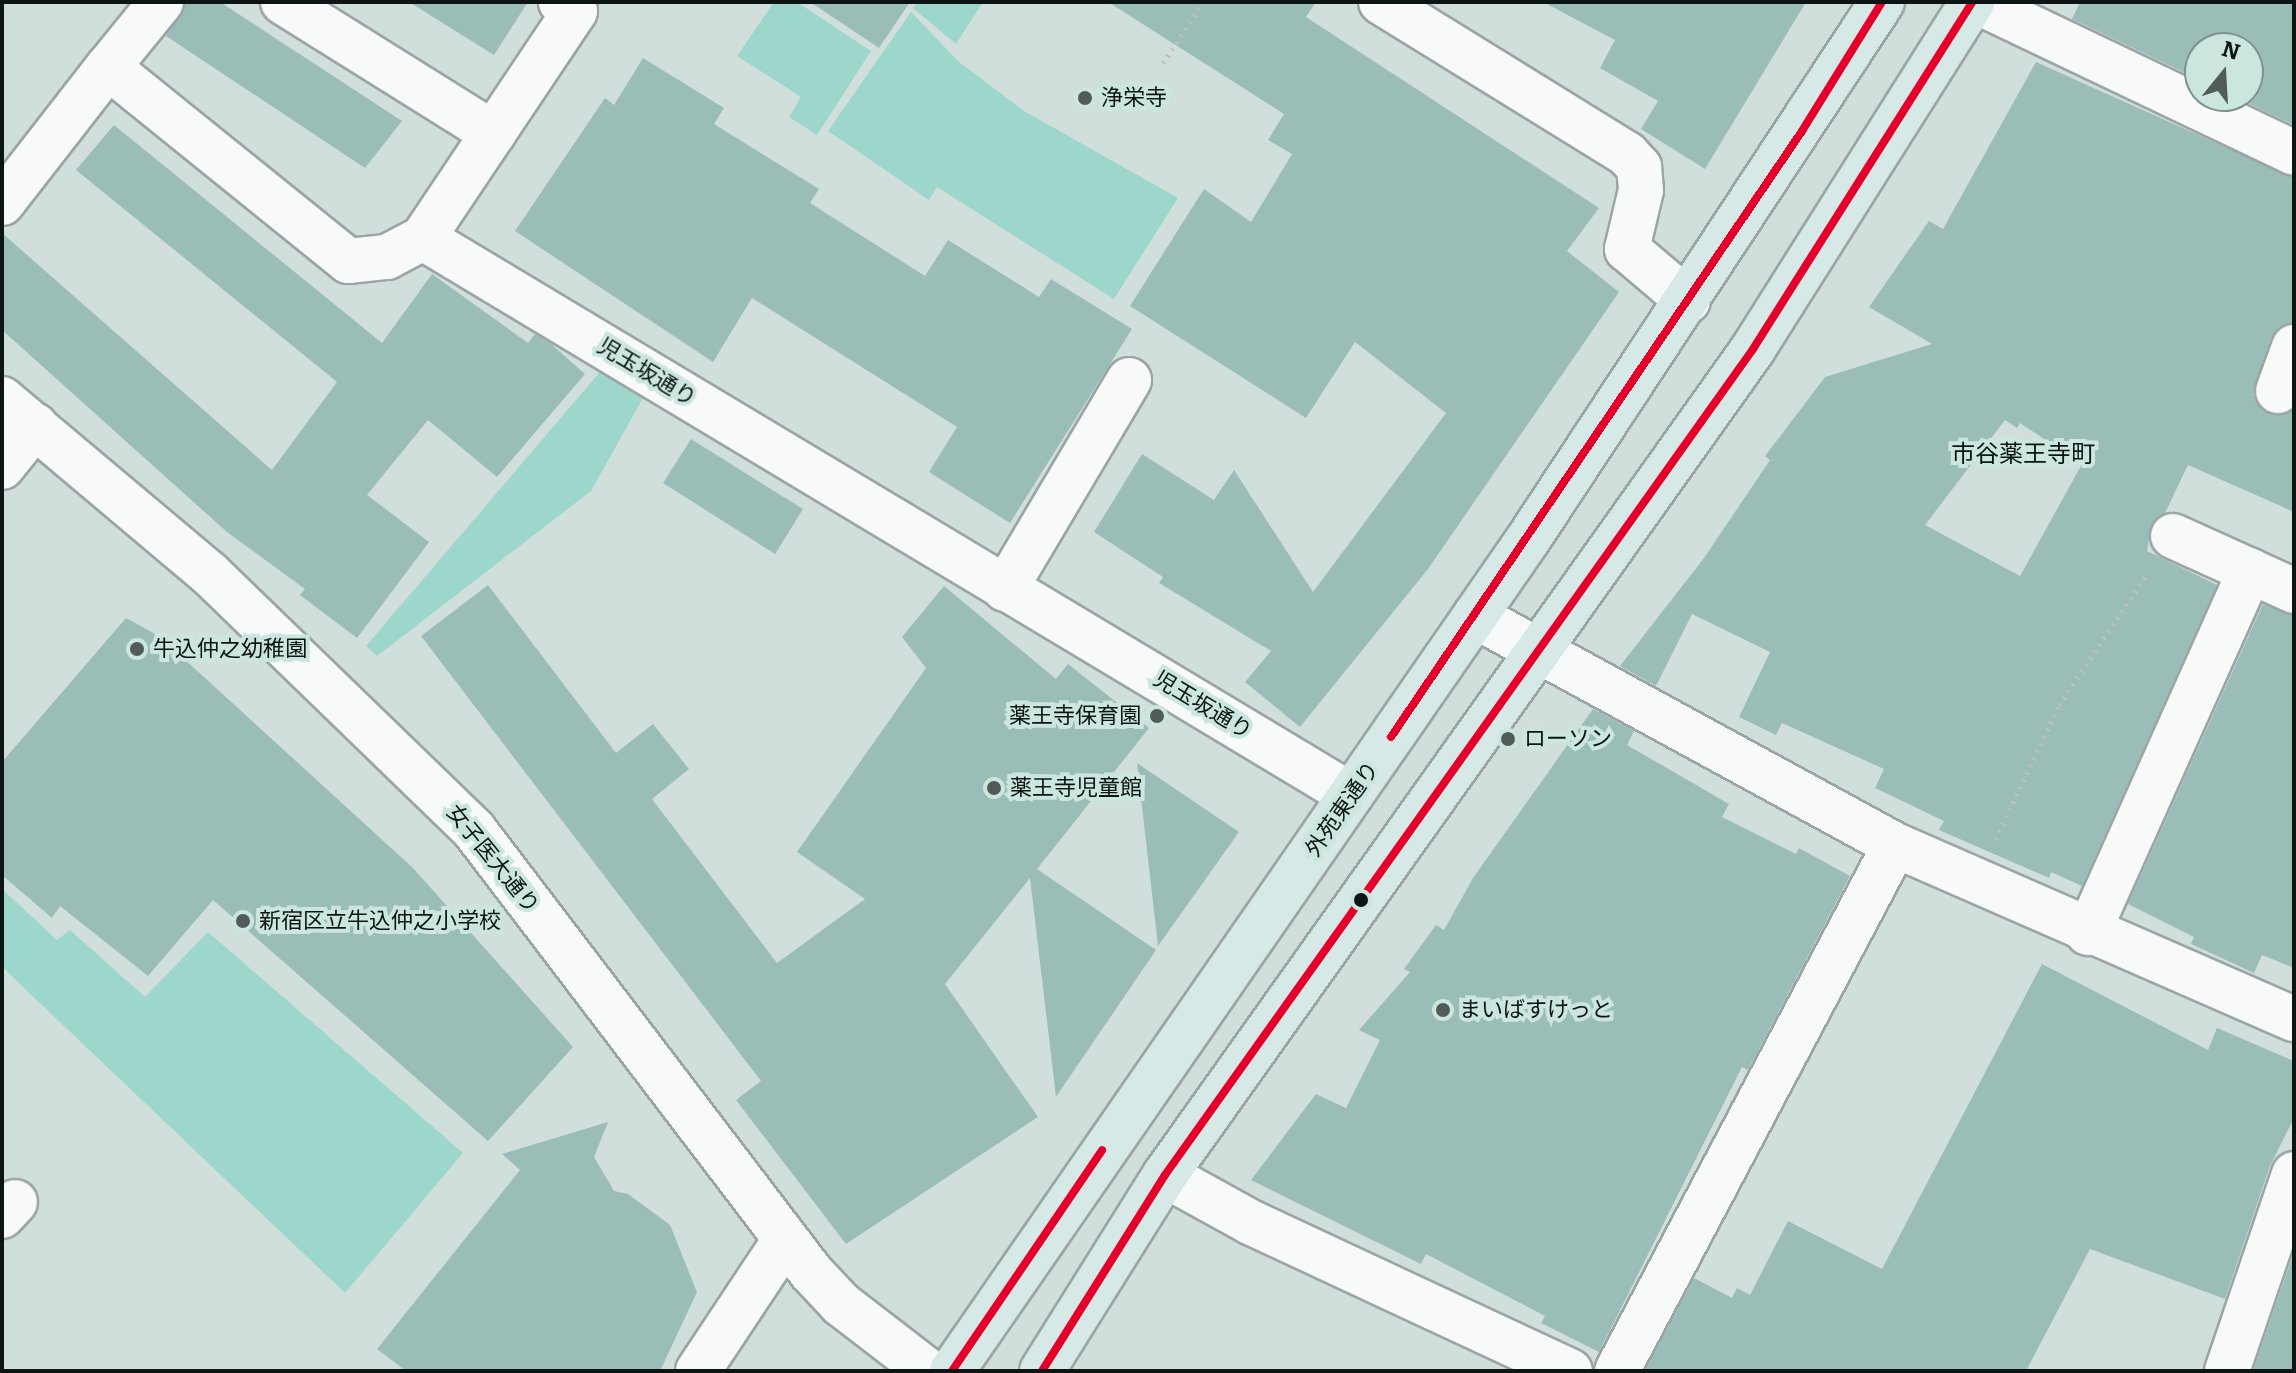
<!DOCTYPE html>
<html>
<head>
<meta charset="utf-8">
<style>
	body { margin:0 }
	#map { position:relative; width:2296px; height:1373px; overflow:hidden; background:#d1dfdc; font-family:Bitter,"Noto Sans JP",serif }
	div>[style] { position:absolute }
	[style*='--x'] { left:calc(var(--x)*1px); top:calc(var(--y)*1px); width:calc(var(--w)*1px); rotate:calc(var(--a)*1deg) }
	.green>* { inset:0; background:#9dd6cb }
	.building>* { inset:0; background:#9bbdb7 }
	.path>* { height:5px; margin-top:-2.5px; transform-origin:0; background:repeating-linear-gradient(90deg,#bdc0c0 0 2px,transparent 0 8px) }
	.roads { filter:drop-shadow(2px 0 #9ba5a3) drop-shadow(-2px 0 #9ba5a3) drop-shadow(0 2px #9ba5a3) drop-shadow(0 -2px #9ba5a3) }
	.minor>* { height:44px; margin:-22px; padding:0 22px; transform-origin:22px; border-radius:22px; background:#f8fafa }
	.major>* { height:44px; margin:-22px; padding:0 22px; transform-origin:22px; border-radius:22px; background:#d7e9e6 }
	.bus-1>* { height:8px; margin:-4px; padding:0 4px; transform-origin:4px; border-radius:4px; background:#e4002b }
	.dots>* { width:22px; height:22px; translate:-50% -50%; box-sizing:border-box; border:4px solid #cbe5df; border-radius:50% }
	span { translate:-50% -50%; white-space:nowrap; text-align:center; line-height:1.15; -webkit-text-stroke:8px #cbe5df; paint-order:stroke }
	.poi-label { font-size:22px; color:#0c1513 }
	.left { translate:0 -50%; text-align:left }
	.right { translate:-100% -50%; text-align:right }
	.street-label { font-size:22px; color:#0c1513 }
	.neighbourhood-label { font-size:24px; color:#0c1513 }
	.frame { position:absolute; inset:0; border:4px solid #0c1513; pointer-events:none }
	.north { position:absolute; left:2184px; top:32px; width:80px; height:80px; box-sizing:border-box; background:#cbe5df; border:2px solid #7f928d; border-radius:50%; rotate:18deg; font-size:22px; font-weight:700; line-height:32px; text-align:center; color:#0c1513 }
	.north::after { content:''; display:block; margin:auto; width:28px; height:36px; background:#515c59; clip-path:polygon(50% 0,100% 100%,50% 72%,0 100%) }
</style>
</head>
<body>
<div id="map">
	<div class="green">
		<div style="clip-path:polygon(774px 2px,797px 2px,871px 51px,817px 135px,789px 117px,801px 97px,737px 56px)"></div>
		<div style="clip-path:polygon(917px 2px,983px 2px,956px 44px,913px 8px)"></div>
		<div style="clip-path:polygon(911px 12px,959px 62px,1024px 111px,1178px 198px,1114px 299px,937px 187px,929px 200px,828px 131px)"></div>
		<div style="clip-path:polygon(600px 372px,643px 398px,591px 491px,377px 656px,366px 646px)"></div>
		<div style="clip-path:polygon(2px 889px,57px 940px,70px 930px,145px 997px,208px 932px,463px 1153px,345px 1293px,2px 967px)"></div>
	</div>
	<div class="building">
		<div style="clip-path:polygon(185px 2px,220px 2px,402px 121px,365px 168px,166px 36px)"></div>
		<div style="clip-path:polygon(409px 2px,528px 2px,494px 55px)"></div>
		<div style="clip-path:polygon(810px 2px,910px 2px,879px 48px)"></div>
		<div style="clip-path:polygon(1108px 2px,1316px 2px,1306px 17px,1599px 208px,1567px 251px,1619px 292px,1428px 569px,1300px 727px,1245px 682px,1271px 651px,1159px 583px,1163px 577px,1094px 532px,1142px 454px,1214px 500px,1234px 470px,1313px 592px,1446px 413px,1355px 342px,1306px 418px,1130px 306px,1204px 189px,1251px 222px,1292px 154px,1268px 140px,1284px 114px)"></div>
		<div style="clip-path:polygon(1543px 2px,1806px 2px,1705px 169px,1641px 129px,1658px 101px,1600px 68px,1615px 40px)"></div>
		<div style="clip-path:polygon(2080px 2px,2294px 2px,2294px 125px,2233px 96px,2248px 96px,2248px 48px,2200px 48px,2200px 80px,2072px 19px)"></div>
		<div style="clip-path:polygon(643px 58px,724px 108px,714px 124px,819px 189px,810px 203px,925px 276px,948px 240px,1039px 297px,1051px 279px,1132px 329px,1010px 523px,929px 472px,957px 427px,752px 298px,713px 362px,515px 231px,605px 98px,614px 105px)"></div>
		<div style="clip-path:polygon(evenodd,2036px 62px,2294px 178px,2294px 323px,2279px 327px,2271px 338px,2253px 395px,2269px 414px,2294px 410px,2294px 512px,2188px 465px,2165px 513px,2151px 525px,2147px 551px,2217px 585px,2082px 886px,2051px 872px,2049px 878px,1939px 830px,1944px 821px,1875px 788px,1884px 769px,1782px 723px,1776px 735px,1739px 717px,1770px 652px,1692px 614px,1656px 686px,1620px 666px,1704px 558px,1770px 460px,1765px 456px,1825px 377px,1932px 344px,1869px 307px,1929px 221px,1943px 229px,2036px 62px,2005px 420px,2017px 428px,2020px 423px,2082px 464px,2020px 576px,1925px 525px,2005px 420px)"></div>
		<div style="clip-path:polygon(114px 125px,382px 343px,432px 274px,528px 343px,535px 334px,550px 343px,585px 374px,497px 477px,428px 420px,367px 495px,429px 542px,357px 638px,300px 595px,305px 589px,227px 532px,2px 330px,2px 233px,272px 470px,337px 382px,76px 170px)"></div>
		<div style="clip-path:polygon(691px 439px,803px 509px,775px 554px,663px 483px)"></div>
		<div style="clip-path:polygon(488px 585px,616px 753px,653px 724px,689px 769px,652px 799px,777px 963px,865px 899px,797px 852px,926px 668px,902px 637px,944px 586px,1056px 679px,1068px 664px,1149px 728px,1037px 869px,1156px 950px,1056px 1097px,1030px 878px,945px 984px,1038px 1117px,846px 1244px,736px 1100px,761px 1081px,421px 636px)"></div>
		<div style="clip-path:polygon(2263px 604px,2294px 616px,2294px 968px,2262px 955px,2254px 973px,2191px 944px,2194px 937px,2128px 904px)"></div>
		<div style="clip-path:polygon(126px 618px,159px 636px,413px 868px,573px 1047px,488px 1141px,213px 900px,148px 976px,60px 906px,52px 918px,2px 875px,2px 762px)"></div>
		<div style="clip-path:polygon(1593px 709px,1634px 731px,1627px 745px,1729px 804px,1722px 817px,1796px 854px,1799px 848px,1850px 876px,1748px 1070px,1742px 1067px,1599px 1352px,1541px 1323px,1545px 1316px,1426px 1254px,1421px 1264px,1251px 1180px,1316px 1094px,1346px 1108px,1380px 1040px,1359px 1030px,1410px 972px,1404px 969px,1436px 925px,1444px 930px,1473px 878px)"></div>
		<div style="clip-path:polygon(1137px 763px,1239px 832px,1158px 946px)"></div>
		<div style="clip-path:polygon(2042px 964px,2208px 1050px,2217px 1028px,2294px 1061px,2294px 1118px,2270px 1166px,2225px 1299px,2090px 1249px,2026px 1371px,1646px 1369px,1694px 1278px,1732px 1298px,1737px 1288px,1750px 1295px,1788px 1221px,1882px 1269px)"></div>
		<div style="clip-path:polygon(608px 1122px,594px 1157px,614px 1191px,628px 1194px,670px 1225px,697px 1292px,660px 1371px,406px 1371px,377px 1349px,520px 1170px,502px 1154px)"></div>
		<div style="clip-path:polygon(2294px 1252px,2294px 1371px,2253px 1371px)"></div>
	</div>
	<div class="path">
		<div style="--x:1163;--y:63;--w:73;--a:-56.7"></div>
		<div style="--x:1996;--y:839;--w:148;--a:-64.8"></div>
		<div style="--x:2059;--y:705;--w:158;--a:-56.1"></div>
	</div>
	<div class="roads">
		<div class="minor">
			<div style="--x:283;--y:2;--w:248;--a:32"></div>
			<div style="--x:1381;--y:2;--w:289;--a:31.7"></div>
			<div style="--x:1627;--y:154;--w:18;--a:47"></div>
			<div style="--x:1639;--y:167;--w:23;--a:85"></div>
			<div style="--x:1641;--y:190;--w:61;--a:103.3"></div>
			<div style="--x:1627;--y:249;--w:80;--a:40.4"></div>
			<div style="--x:1978;--y:2;--w:350;--a:25.5"></div>
			<div style="--x:108;--y:67;--w:84;--a:-50.8"></div>
			<div style="--x:2;--y:203;--w:172;--a:-52.1"></div>
			<div style="--x:108;--y:67;--w:309;--a:38.9"></div>
			<div style="--x:348;--y:261;--w:39;--a:-6"></div>
			<div style="--x:387;--y:257;--w:41;--a:-27.8"></div>
			<div style="--x:423;--y:238;--w:1082;--a:30.97"></div>
			<div style="--x:423;--y:238;--w:273;--a:-56.2"></div>
			<div style="--x:575;--y:11;--w:17;--a:-147"></div>
			<div style="--x:2278;--y:391;--w:47;--a:-70"></div>
			<div style="--x:2;--y:399;--w:272;--a:40.1"></div>
			<div style="--x:210;--y:574;--w:368;--a:44.1"></div>
			<div style="--x:474;--y:830;--w:556;--a:52.68"></div>
			<div style="--x:811;--y:1272;--w:44;--a:46.8"></div>
			<div style="--x:841;--y:1304;--w:110;--a:37.6"></div>
			<div style="--x:2;--y:467;--w:53;--a:-51.2"></div>
			<div style="--x:2173;--y:536;--w:133;--a:24.4"></div>
			<div style="--x:1005;--y:589;--w:243;--a:-59.3"></div>
			<div style="--x:1475;--y:616;--w:478;--a:28.6"></div>
			<div style="--x:1895;--y:845;--w:435;--a:23.6"></div>
			<div style="--x:2088;--y:933;--w:397;--a:-65.9"></div>
			<div style="--x:1165;--y:1175;--w:97;--a:28.9"></div>
			<div style="--x:1250;--y:1222;--w:353;--a:25"></div>
			<div style="--x:2;--y:1216;--w:19;--a:-47"></div>
			<div style="--x:698;--y:1371;--w:157;--a:-56.4"></div>
			<div style="--x:1617;--y:1371;--w:595;--a:-62.14"></div>
			<div style="--x:2227;--y:1371;--w:208;--a:-71.2"></div>
		</div>
		<div class="major">
			<div style="--x:952;--y:1371;--w:1013;--a:-55.29"></div>
			<div style="--x:1529;--y:538;--w:642;--a:-56.63"></div>
			<div style="--x:1042;--y:1371;--w:231;--a:-57.9"></div>
			<div style="--x:1165;--y:1175;--w:1014;--a:-54.55"></div>
			<div style="--x:1753;--y:349;--w:410;--a:-57.7"></div>
		</div>
	</div>
	<div class="bus-1">
		<div style="--x:1391;--y:737;--w:732;--a:-55.85"></div>
		<div style="--x:1802;--y:131;--w:152;--a:-58.2"></div>
		<div style="--x:952;--y:1371;--w:267;--a:-55.8"></div>
		<div style="--x:1042;--y:1371;--w:231;--a:-57.9"></div>
		<div style="--x:1165;--y:1175;--w:1014;--a:-54.55"></div>
		<div style="--x:1753;--y:349;--w:410;--a:-57.7"></div>
	</div>
	<div class="dots">
		<div style="left:1085px;top:98px;background:#515c59"></div>
		<div style="left:137px;top:649px;background:#515c59"></div>
		<div style="left:1157px;top:716px;background:#515c59"></div>
		<div style="left:1508px;top:739px;background:#515c59"></div>
		<div style="left:994px;top:788px;background:#515c59"></div>
		<div style="left:1361px;top:900px;background:#0c1513"></div>
		<div style="left:243px;top:921px;background:#515c59"></div>
		<div style="left:1443px;top:1010px;background:#515c59"></div>
	</div>
	<div class="poi-label">
		<span class="left" style="left:1101px;top:98px">浄栄寺</span>
		<span class="left" style="left:153px;top:649px">牛込仲之幼稚園</span>
		<span class="right" style="left:1141px;top:716px">薬王寺保育園</span>
		<span class="left" style="left:1524px;top:739px">ローソン</span>
		<span class="left" style="left:1010px;top:788px">薬王寺児童館</span>
		<span class="left" style="left:259px;top:921px">新宿区立牛込仲之小学校</span>
		<span class="left" style="left:1459px;top:1010px">まいばすけっと</span>
	</div>
	<div class="street-label">
		<span style="left:647px;top:372px;rotate:31deg">児玉坂通り</span>
		<span style="left:1203px;top:705px;rotate:31deg">児玉坂通り</span>
		<span style="left:1342px;top:809px;rotate:-55deg">外苑東通り</span>
		<span style="left:493px;top:859px;rotate:51deg">女子医大通り</span>
	</div>
	<div class="neighbourhood-label">
		<span style="left:2023px;top:455px">市谷薬王寺町</span>
	</div>
	<div class="frame"></div>
	<div class="north">N</div>
</div>
</body>
</html>
